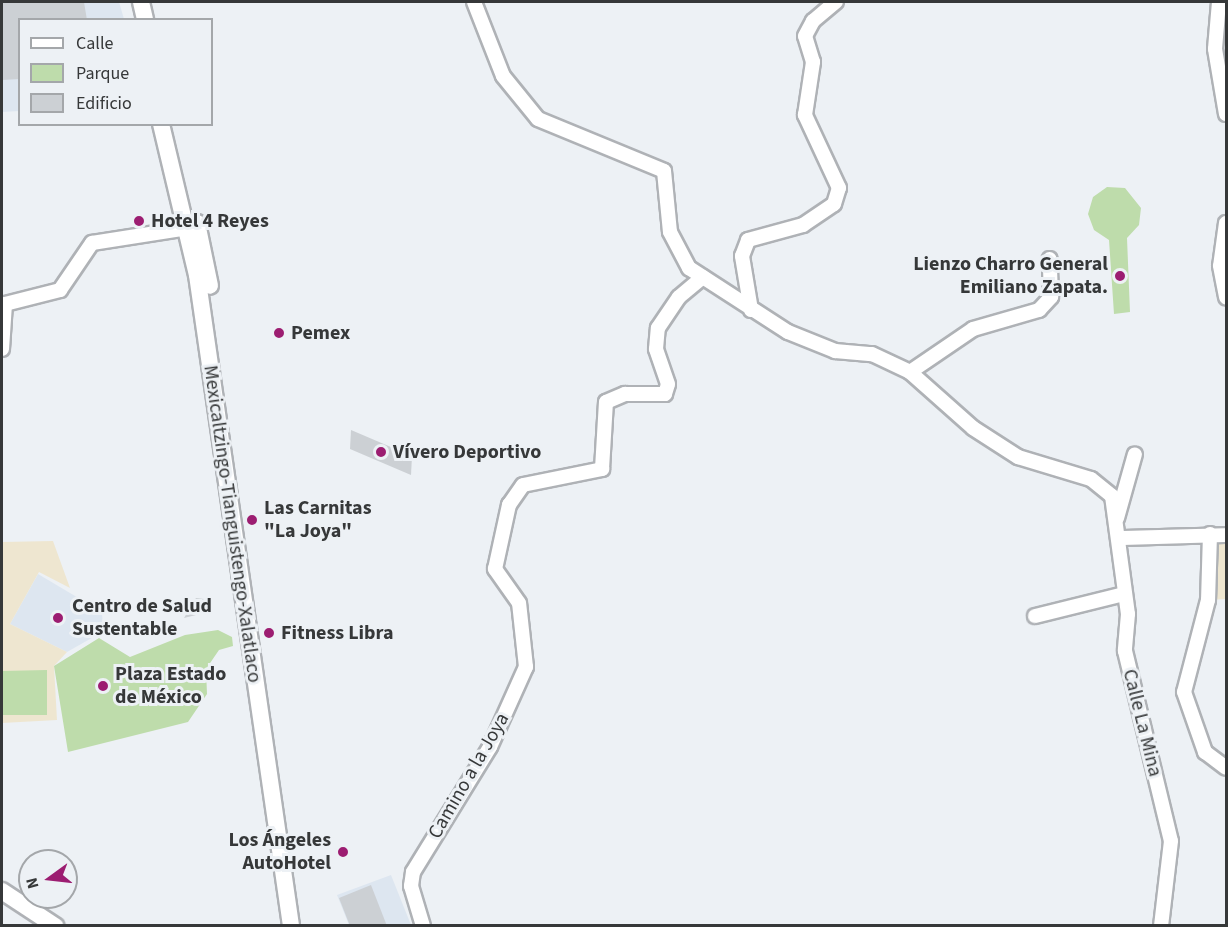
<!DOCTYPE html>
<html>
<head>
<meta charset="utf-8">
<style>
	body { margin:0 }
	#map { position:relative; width:1228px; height:927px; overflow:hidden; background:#edf1f5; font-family:"Source Sans 3",sans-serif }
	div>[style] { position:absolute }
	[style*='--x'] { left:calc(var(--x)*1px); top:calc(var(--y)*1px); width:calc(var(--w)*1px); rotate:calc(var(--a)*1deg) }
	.built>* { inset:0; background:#dde6f0 }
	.education>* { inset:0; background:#eee6d0 }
	.green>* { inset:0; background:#bedcab }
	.building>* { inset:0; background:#ccd0d4 }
	.roads { filter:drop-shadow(2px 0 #afb2b6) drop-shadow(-2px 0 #afb2b6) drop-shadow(0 2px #afb2b6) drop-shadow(0 -2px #afb2b6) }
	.minor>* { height:14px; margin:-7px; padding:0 7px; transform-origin:7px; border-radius:7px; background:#fff }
	.major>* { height:16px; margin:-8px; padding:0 8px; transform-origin:8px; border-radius:8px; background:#fff }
	.dots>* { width:16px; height:16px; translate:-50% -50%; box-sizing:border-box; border:3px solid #edf1f5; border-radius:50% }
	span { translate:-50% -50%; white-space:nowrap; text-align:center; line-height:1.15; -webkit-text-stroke:6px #edf1f5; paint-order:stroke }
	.poi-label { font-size:20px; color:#363839; font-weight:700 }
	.left { translate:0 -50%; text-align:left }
	.right { translate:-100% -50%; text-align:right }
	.street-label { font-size:20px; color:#363839 }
	.frame { position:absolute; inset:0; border:3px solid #363839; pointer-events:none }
	.legend { position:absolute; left:18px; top:18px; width:195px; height:108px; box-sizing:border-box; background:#edf1f5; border:2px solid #a4a7aa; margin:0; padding:8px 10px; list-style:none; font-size:18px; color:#363839 }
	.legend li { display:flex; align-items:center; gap:12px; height:30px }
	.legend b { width:30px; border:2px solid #a4a7aa }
	.north { position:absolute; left:18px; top:849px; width:60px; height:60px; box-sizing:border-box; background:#edf1f5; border:2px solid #a4a7aa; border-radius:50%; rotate:255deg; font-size:16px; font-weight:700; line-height:24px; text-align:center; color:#363839 }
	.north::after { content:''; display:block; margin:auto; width:21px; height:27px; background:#9c1d71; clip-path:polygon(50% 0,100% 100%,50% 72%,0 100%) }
</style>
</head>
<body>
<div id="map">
	<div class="built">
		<div style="clip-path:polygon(2px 2px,119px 2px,124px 19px,20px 20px,19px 111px,2px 112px)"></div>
		<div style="clip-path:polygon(38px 574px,102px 612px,103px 628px,97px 635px,67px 652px,10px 624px)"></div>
		<div style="clip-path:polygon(391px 875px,411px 925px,349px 925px,337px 895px)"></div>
	</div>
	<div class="education">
		<div style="clip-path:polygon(53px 541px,70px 588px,39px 572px,10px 624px,67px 652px,54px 666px,57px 720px,2px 723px,2px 542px)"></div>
		<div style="clip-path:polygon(1210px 542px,1226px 543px,1226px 599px,1208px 600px)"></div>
	</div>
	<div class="green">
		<div style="clip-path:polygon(1107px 187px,1125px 188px,1141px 208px,1139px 225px,1127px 238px,1130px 312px,1114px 314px,1109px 240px,1094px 230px,1088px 214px,1093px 197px)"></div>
		<div style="clip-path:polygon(218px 630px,232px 637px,233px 646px,219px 650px,206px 669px,207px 694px,188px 722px,68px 752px,54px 666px,99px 638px,130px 657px,185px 635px)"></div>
		<div style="clip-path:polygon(47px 670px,47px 715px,2px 715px,2px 671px)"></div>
	</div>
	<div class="building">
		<div style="clip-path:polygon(2px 2px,84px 2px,87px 20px,20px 20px,20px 79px,2px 80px)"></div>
		<div style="clip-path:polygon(351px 430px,412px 456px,411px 475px,350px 449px)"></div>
		<div style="clip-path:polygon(196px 598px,204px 599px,196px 615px,184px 618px)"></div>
		<div style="clip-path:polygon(371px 885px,387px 926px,350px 926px,339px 898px)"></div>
	</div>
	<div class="roads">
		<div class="minor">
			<div style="--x:474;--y:2;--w:79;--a:68.6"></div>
			<div style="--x:503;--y:76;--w:55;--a:50.9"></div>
			<div style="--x:538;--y:119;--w:136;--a:22.4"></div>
			<div style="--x:664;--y:171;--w:61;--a:84.4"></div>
			<div style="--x:670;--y:232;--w:41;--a:62.2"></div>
			<div style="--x:689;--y:268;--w:118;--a:32.9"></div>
			<div style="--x:788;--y:332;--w:51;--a:22"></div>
			<div style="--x:835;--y:351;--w:37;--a:5"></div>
			<div style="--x:872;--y:354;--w:42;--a:25.3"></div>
			<div style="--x:910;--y:372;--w:84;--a:41.6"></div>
			<div style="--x:973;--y:428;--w:54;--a:32.8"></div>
			<div style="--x:1018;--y:457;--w:76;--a:16.8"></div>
			<div style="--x:1091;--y:479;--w:27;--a:39"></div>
			<div style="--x:1112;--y:496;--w:119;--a:82.3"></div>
			<div style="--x:1128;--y:614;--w:37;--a:95"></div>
			<div style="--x:1125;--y:651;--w:195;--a:76.4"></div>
			<div style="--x:1171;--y:841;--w:86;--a:96.7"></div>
			<div style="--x:1219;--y:2;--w:47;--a:94.9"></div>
			<div style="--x:1215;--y:49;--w:66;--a:80.4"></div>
			<div style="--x:1226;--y:223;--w:43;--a:97.9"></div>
			<div style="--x:1220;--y:266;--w:32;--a:79"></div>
			<div style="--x:751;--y:310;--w:55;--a:-99.5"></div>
			<div style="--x:742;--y:256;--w:17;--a:-69"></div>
			<div style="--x:748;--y:240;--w:57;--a:-15.3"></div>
			<div style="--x:803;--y:225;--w:37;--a:-34"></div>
			<div style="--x:834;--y:204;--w:17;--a:-73"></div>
			<div style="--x:839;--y:188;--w:81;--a:-115"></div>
			<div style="--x:805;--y:115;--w:54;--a:-81.4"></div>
			<div style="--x:813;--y:62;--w:27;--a:-107"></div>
			<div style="--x:805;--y:36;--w:17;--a:-62"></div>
			<div style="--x:813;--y:21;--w:30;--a:-40"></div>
			<div style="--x:2;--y:349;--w:45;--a:-86.2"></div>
			<div style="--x:5;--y:304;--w:57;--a:-14.3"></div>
			<div style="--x:60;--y:290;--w:57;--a:-55.8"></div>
			<div style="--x:92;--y:243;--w:97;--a:-8.9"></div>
			<div style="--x:910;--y:372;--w:76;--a:-34.3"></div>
			<div style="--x:973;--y:329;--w:69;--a:-16.1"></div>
			<div style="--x:1039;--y:310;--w:18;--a:-47"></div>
			<div style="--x:1051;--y:297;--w:38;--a:-92"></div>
			<div style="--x:1117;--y:518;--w:66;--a:-74.3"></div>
			<div style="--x:1210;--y:534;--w:66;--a:91.7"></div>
			<div style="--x:1208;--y:600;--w:95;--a:104.6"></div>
			<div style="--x:1184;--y:692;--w:64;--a:70.7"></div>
			<div style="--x:1205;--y:752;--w:26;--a:37"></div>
			<div style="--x:1121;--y:538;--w:105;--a:-1.6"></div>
			<div style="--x:1035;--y:616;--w:92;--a:-13.9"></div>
			<div style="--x:423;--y:926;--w:42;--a:-106.7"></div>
			<div style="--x:411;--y:886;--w:14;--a:-82"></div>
			<div style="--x:413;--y:872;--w:147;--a:-58.4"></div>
			<div style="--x:490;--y:747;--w:88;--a:-65.8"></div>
			<div style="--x:526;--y:667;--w:64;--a:-96.2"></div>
			<div style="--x:519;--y:603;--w:42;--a:-125.2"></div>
			<div style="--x:495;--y:569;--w:66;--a:-77.7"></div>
			<div style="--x:509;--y:505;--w:24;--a:-55"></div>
			<div style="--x:523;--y:485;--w:81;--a:-11.4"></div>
			<div style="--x:602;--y:469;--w:67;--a:-86.6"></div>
			<div style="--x:606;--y:402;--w:21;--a:-23"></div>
			<div style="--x:625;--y:394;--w:40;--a:0"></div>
			<div style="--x:665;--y:394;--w:10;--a:-73"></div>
			<div style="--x:668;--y:384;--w:37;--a:-109"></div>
			<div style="--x:656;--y:349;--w:21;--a:-85"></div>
			<div style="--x:658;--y:328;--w:37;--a:-56"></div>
			<div style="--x:679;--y:297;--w:31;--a:-40"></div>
		</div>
		<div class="major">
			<div style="--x:141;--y:2;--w:18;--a:77"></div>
			<div style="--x:161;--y:124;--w:155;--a:76.6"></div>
			<div style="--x:197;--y:275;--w:658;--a:81.78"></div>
			<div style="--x:197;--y:223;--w:64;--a:78.3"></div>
			<div style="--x:2;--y:891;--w:64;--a:33.4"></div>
		</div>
	</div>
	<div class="dots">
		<div style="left:139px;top:221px;background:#9c1d71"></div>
		<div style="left:1120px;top:276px;background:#9c1d71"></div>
		<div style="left:279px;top:333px;background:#9c1d71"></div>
		<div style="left:381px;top:452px;background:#9c1d71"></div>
		<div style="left:252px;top:520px;background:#9c1d71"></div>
		<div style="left:58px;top:618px;background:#9c1d71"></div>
		<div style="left:269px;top:633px;background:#9c1d71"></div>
		<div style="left:103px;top:686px;background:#9c1d71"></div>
		<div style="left:343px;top:852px;background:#9c1d71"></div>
	</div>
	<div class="poi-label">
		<span class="left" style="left:151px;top:221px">Hotel 4 Reyes</span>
		<span class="right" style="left:1108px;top:276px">Lienzo Charro General<br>Emiliano Zapata.</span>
		<span class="left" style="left:291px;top:333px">Pemex</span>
		<span class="left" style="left:393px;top:452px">Vívero Deportivo</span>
		<span class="left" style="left:264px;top:520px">Las Carnitas<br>"La Joya"</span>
		<span class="left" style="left:72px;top:618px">Centro de Salud<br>Sustentable</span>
		<span class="left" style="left:281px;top:633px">Fitness Libra</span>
		<span class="left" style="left:115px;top:686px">Plaza Estado<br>de México</span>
		<span class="right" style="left:331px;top:852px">Los Ángeles<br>AutoHotel</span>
	</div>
	<div class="street-label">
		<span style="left:232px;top:524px;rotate:82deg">Mexicaltzingo-Tianguistengo-Xalatlaco</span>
		<span style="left:1142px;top:723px;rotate:76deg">Calle La Mina</span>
		<span style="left:469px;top:776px;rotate:-60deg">Camino a la Joya</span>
	</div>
	<div class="frame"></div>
	<ul class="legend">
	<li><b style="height:8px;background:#fff"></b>Calle</li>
	<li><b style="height:16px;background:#bedcab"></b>Parque</li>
	<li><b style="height:16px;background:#ccd0d4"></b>Edificio</li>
	</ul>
	<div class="north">N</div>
</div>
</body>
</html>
